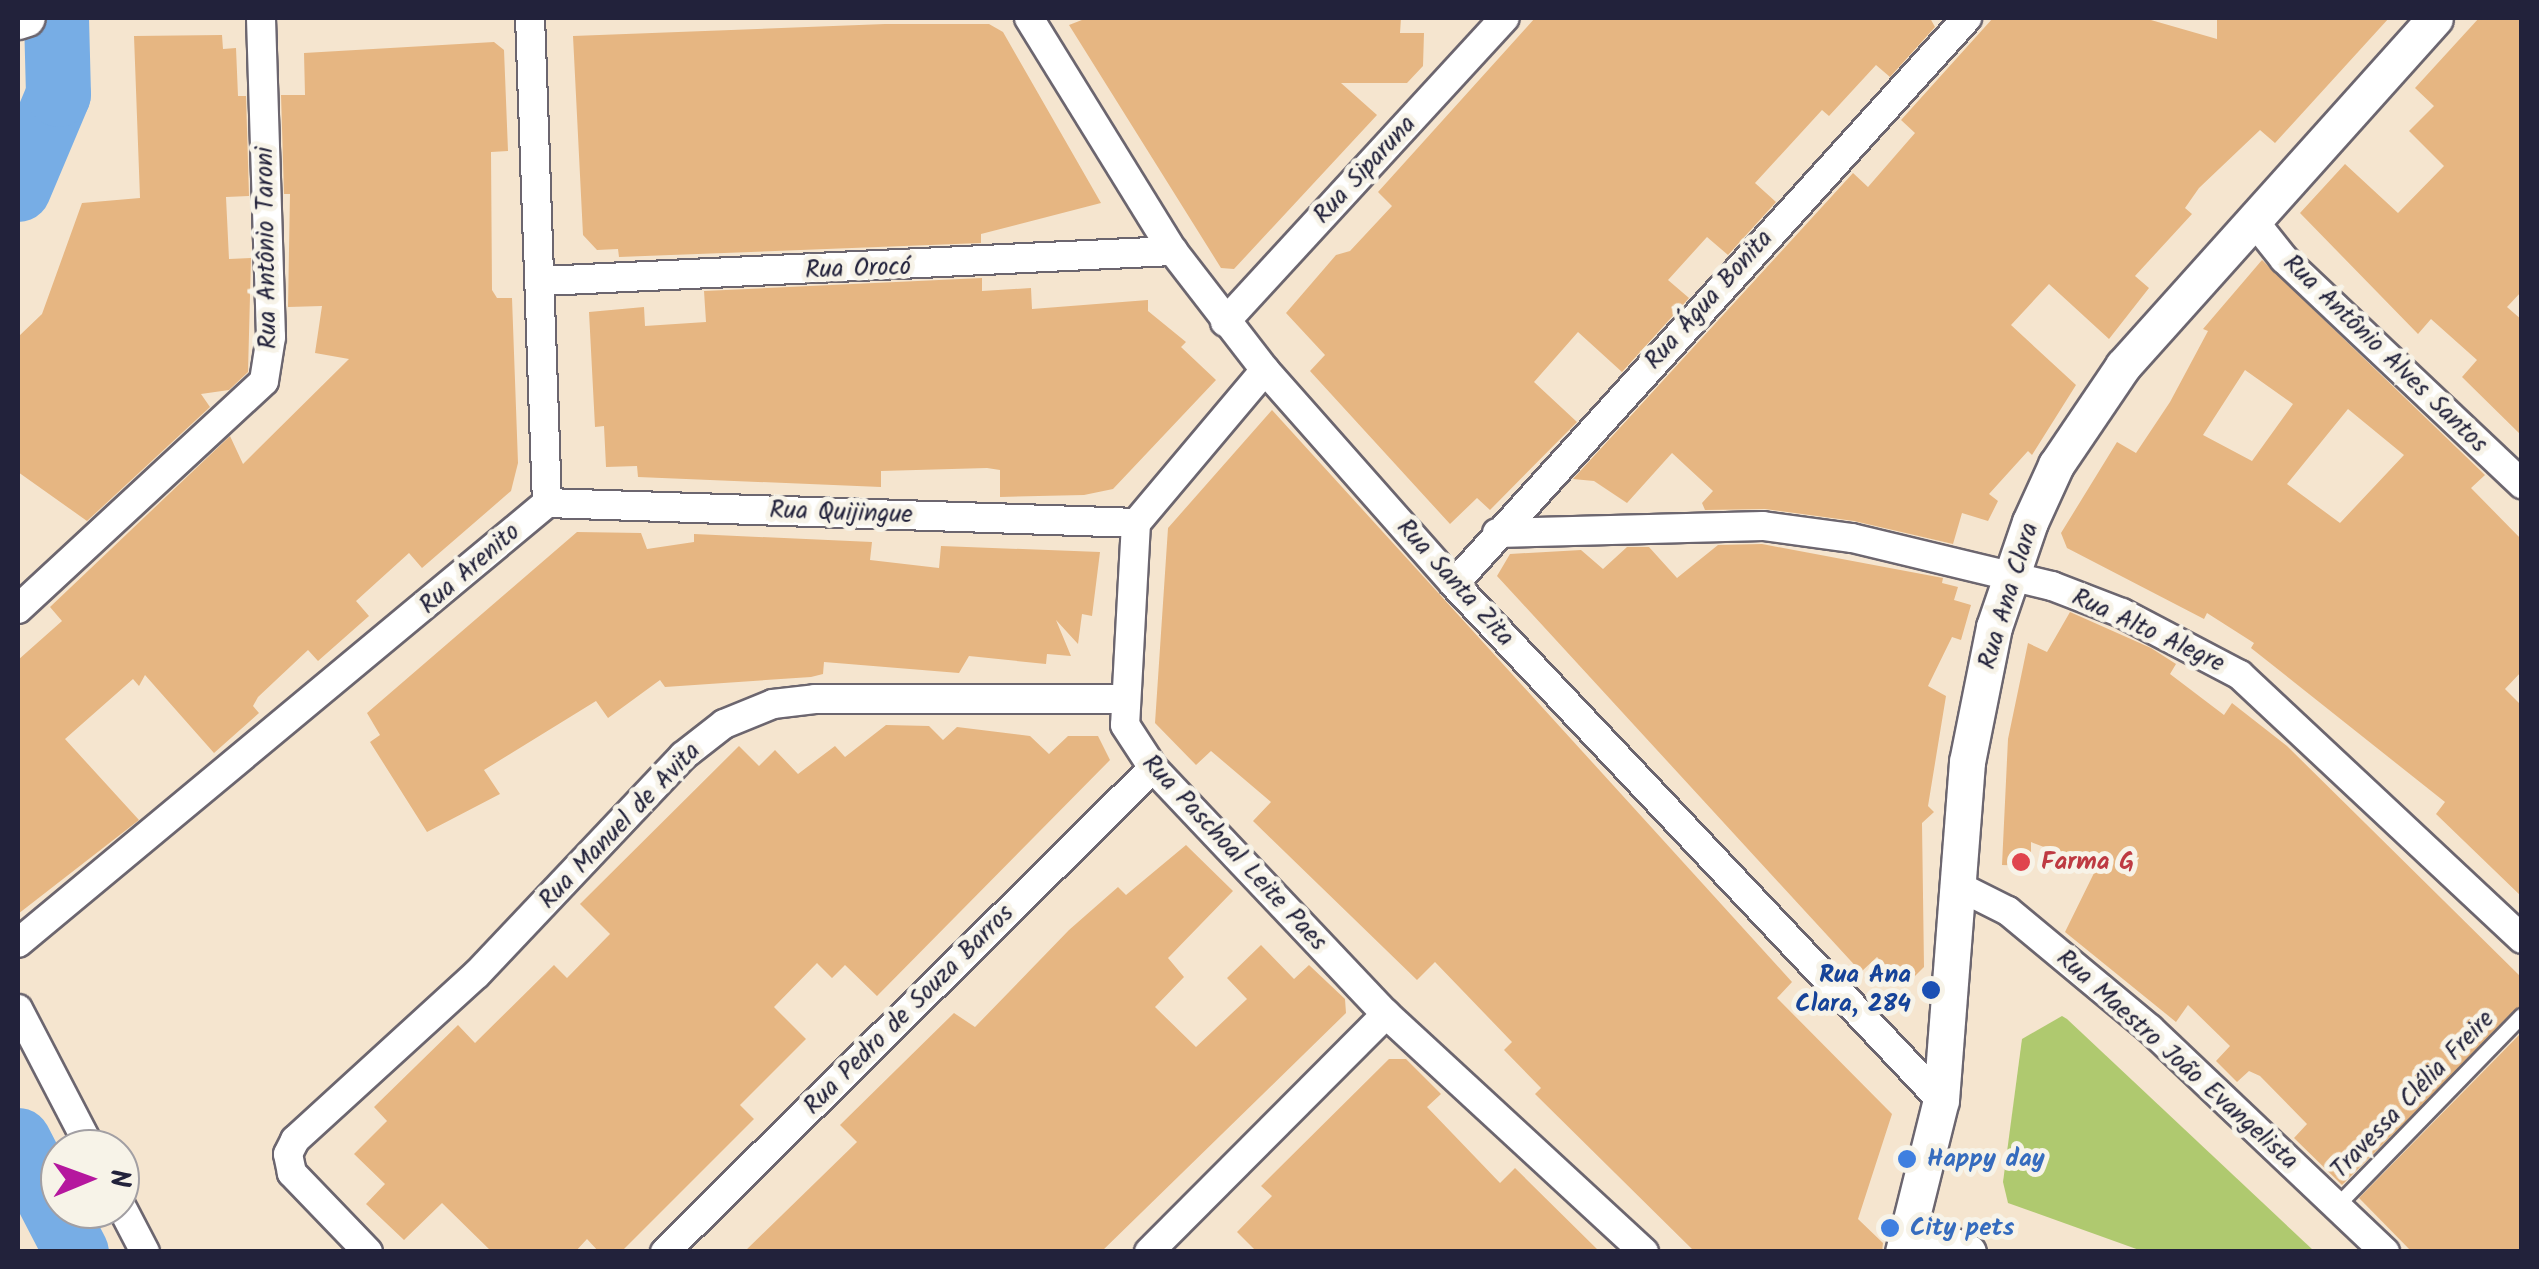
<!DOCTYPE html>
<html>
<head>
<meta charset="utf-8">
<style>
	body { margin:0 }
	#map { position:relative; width:2539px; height:1269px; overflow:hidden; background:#f5e5cf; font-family:Kalam,sans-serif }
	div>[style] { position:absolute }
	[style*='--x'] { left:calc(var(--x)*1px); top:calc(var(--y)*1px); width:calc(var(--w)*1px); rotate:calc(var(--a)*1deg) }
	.green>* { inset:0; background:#afc96f }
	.river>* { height:65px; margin:-32.5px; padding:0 32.5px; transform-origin:32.5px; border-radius:32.5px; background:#77ade5 }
	.building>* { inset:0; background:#e6b682 }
	.roads { filter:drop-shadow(2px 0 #6c666f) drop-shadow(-2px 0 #6c666f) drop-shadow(0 2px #6c666f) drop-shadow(0 -2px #6c666f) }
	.service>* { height:14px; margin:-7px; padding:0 7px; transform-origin:7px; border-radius:7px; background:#fff }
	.minor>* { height:28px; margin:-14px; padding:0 14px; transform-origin:14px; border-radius:14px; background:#fff }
	.tertiary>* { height:35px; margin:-17.5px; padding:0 17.5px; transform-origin:17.5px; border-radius:17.5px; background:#fff }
	.dots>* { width:28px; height:28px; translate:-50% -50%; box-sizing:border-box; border:5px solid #f7f3e8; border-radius:50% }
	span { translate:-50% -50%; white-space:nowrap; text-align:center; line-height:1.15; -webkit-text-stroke:10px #f7f3e8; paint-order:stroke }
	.street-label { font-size:25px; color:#22223b }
	.health-label { font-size:25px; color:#be3a42; font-weight:700 }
	.left { translate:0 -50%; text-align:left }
	.transit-label { font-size:25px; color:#164399; font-weight:700 }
	.right { translate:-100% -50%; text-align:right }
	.shop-label { font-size:25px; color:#366cbe; font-weight:700 }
	.frame { position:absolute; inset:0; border:20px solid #22223b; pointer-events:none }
	.north { position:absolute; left:40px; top:1129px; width:100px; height:100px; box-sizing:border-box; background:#f7f3e8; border:2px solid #a29fa3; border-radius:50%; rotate:89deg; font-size:28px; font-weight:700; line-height:40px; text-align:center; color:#22223b }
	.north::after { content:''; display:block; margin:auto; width:35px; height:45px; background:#b5179e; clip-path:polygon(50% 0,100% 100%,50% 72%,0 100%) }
</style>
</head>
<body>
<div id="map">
	<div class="green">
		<div style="clip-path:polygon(2062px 1016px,2067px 1019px,2314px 1251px,2142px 1251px,2008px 1203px,2003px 1182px,2022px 1039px)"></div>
	</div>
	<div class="river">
		<div style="--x:18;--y:189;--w:103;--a:-67.2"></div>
		<div style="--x:58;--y:94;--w:76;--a:-91.5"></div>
		<div style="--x:18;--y:1140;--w:126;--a:62.6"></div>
	</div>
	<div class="building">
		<div style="clip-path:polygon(1087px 18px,1401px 18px,1400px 33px,1424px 33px,1423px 66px,1407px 83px,1341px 83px,1377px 115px,1234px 269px,1221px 268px,1069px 25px)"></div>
		<div style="clip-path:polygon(1535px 18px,1930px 18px,1935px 27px,1890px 77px,1876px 65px,1829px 116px,1822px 110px,1755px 183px,1776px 202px,1728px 255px,1707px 237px,1668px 280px,1689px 298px,1622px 372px,1578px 332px,1534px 382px,1577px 422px,1490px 510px,1477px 498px,1450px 524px,1310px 371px,1325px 355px,1286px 313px,1336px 255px,1350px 251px,1392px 206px,1378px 192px)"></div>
		<div style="clip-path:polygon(1993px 18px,2144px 18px,2217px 39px,2217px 18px,2389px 18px,2275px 143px,2260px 130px,2199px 188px,2185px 208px,2192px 214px,2135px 276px,2149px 288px,2109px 339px,2049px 284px,2011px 325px,2076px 385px,2032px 455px,2028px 451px,1989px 494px,1998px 501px,1988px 521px,1962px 513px,1953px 544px,1854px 521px,1765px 509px,1705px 510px,1702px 503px,1713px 491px,1672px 453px,1627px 503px,1594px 481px,1573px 479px,1853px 173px,1868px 187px,1915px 133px,1901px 120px)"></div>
		<div style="clip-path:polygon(2479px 18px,2522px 18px,2522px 291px,2507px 307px,2522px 320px,2522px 436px,2462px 377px,2477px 360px,2431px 319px,2418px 334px,2300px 213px,2345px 164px,2398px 213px,2444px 166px,2409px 131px,2434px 106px,2415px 88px)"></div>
		<div style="clip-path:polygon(885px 24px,989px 24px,1003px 32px,1101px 203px,981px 234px,981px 243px,619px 257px,618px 249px,597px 250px,583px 235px,573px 36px)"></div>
		<div style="clip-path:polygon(222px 35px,223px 49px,236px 48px,238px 96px,246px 96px,249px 196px,226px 197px,229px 259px,251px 258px,248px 372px,229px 390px,201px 394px,210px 407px,87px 521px,18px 472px,18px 337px,42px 314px,82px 203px,140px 198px,134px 36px)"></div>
		<div style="clip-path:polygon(494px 42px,504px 50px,508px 151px,491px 152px,492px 290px,497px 298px,512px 298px,518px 463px,511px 491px,422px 568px,409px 553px,356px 601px,369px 616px,318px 661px,308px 650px,258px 697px,253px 706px,259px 713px,214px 753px,145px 675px,139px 686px,133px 679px,65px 739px,139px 820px,18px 914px,18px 660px,62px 621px,50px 607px,230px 436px,243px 464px,349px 359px,315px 353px,322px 306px,288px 307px,290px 194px,284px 194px,281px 95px,305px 95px,304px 53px)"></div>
		<div style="clip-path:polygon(evenodd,2262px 260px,2485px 475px,2471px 488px,2522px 540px,2522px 671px,2505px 689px,2522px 706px,2522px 897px,2436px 814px,2445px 802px,2251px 648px,2254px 643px,2207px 613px,2204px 619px,2067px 548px,2061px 533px,2117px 442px,2136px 453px,2170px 402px,2208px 331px,2203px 329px,2262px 260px,2245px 370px,2293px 404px,2252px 461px,2203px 435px,2245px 370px,2262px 260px,2348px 409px,2404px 455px,2340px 523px,2287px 484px,2348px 409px)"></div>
		<div style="clip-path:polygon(982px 278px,982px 291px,1031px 288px,1032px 309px,1148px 300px,1148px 311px,1186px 342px,1181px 347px,1216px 380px,1113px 489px,1084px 495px,1000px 497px,1000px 470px,987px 468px,881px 471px,881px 487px,638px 477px,637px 466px,606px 467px,604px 426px,595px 427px,589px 312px,644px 307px,645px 326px,706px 322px,704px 291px)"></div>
		<div style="clip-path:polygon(1272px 410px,1792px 982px,1777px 998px,1892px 1114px,1858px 1219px,1883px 1243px,1882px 1252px,1695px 1252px,1535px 1094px,1541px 1088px,1504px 1050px,1512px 1042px,1435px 962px,1417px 980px,1253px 821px,1271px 802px,1211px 751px,1196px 765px,1155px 723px,1168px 528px)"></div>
		<div style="clip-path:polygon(577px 532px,641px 533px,647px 549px,694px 542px,694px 534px,872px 542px,870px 560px,939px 568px,941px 546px,1100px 552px,1092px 616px,1082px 614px,1078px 644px,1056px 620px,1071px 656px,1047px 654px,1046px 664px,969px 656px,959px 673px,824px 662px,823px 674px,811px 677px,665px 687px,660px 680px,608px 718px,596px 701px,484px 770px,500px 794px,427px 832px,370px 742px,380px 735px,367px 713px)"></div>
		<div style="clip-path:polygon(1762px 544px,1943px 578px,1942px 583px,1958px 587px,1954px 600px,1971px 605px,1961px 640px,1952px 637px,1928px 686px,1946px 696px,1928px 806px,1934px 812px,1922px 823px,1924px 967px,1905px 986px,1877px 957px,1861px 972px,1497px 576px,1510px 554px,1581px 550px,1603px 569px,1627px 547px,1649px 547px,1677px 578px,1718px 545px)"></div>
		<div style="clip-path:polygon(2070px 612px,2151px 648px,2176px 664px,2170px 674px,2224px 715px,2232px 703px,2287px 746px,2522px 978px,2522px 1006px,2342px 1185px,2294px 1138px,2307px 1124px,2260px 1076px,2249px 1071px,2237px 1082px,2216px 1061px,2230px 1046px,2188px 1005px,2176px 1022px,2065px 932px,2097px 867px,2031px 842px,2031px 866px,2002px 865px,2008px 739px,2028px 643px,2047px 652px)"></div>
		<div style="clip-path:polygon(886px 725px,929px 726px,943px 740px,957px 727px,1030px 736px,1049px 754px,1068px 736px,1098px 736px,1110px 760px,877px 996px,845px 965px,832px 978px,817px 963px,774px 1007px,806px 1039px,740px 1105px,754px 1119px,621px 1252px,599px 1252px,587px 1239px,575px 1252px,492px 1252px,442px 1203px,404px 1240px,366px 1204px,385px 1184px,354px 1154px,387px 1121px,374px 1107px,458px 1025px,475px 1043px,554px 965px,567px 978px,610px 934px,580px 904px,739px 746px,759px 766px,775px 750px,798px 774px,835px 746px,845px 757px)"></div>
		<div style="clip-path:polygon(1186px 845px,1233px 891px,1168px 958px,1184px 977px,1155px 1007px,1196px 1047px,1247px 999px,1227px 978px,1261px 945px,1294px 979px,1309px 965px,1345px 999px,1346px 1013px,1101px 1252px,744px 1252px,857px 1142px,840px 1125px,954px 1013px,975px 1027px,1069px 930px,1118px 887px,1126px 895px)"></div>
		<div style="clip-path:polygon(2522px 1032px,2522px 1252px,2412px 1252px,2359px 1198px)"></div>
		<div style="clip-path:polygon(1389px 1059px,1406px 1059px,1441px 1094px,1427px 1107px,1500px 1183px,1515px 1168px,1600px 1252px,1257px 1252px,1237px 1232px,1272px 1196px,1261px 1186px)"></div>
	</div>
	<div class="roads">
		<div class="service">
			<div style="--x:2337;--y:1206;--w:265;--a:-45.8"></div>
		</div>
		<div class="minor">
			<div style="--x:1029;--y:18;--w:274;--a:58.3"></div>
			<div style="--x:1173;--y:251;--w:150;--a:52.3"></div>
			<div style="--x:1265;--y:370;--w:286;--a:48.5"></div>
			<div style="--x:1454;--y:584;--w:710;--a:46.66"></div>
			<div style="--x:2253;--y:220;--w:50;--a:51.5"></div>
			<div style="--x:2284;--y:259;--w:328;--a:43.4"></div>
			<div style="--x:543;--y:281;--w:631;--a:-2.73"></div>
			<div style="--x:1225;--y:322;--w:413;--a:-47.4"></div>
			<div style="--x:1265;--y:370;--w:200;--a:130.1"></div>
			<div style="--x:1136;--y:523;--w:202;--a:93.1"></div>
			<div style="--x:1125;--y:725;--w:51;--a:56.9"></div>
			<div style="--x:1153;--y:768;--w:339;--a:46.6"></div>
			<div style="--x:1386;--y:1014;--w:351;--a:42.7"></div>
			<div style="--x:547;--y:503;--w:589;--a:1.94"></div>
			<div style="--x:1497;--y:533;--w:266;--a:-1.5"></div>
			<div style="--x:1763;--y:526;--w:90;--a:7.7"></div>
			<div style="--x:1852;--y:538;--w:206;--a:13.5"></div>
			<div style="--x:2052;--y:586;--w:75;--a:21.1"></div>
			<div style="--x:2122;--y:613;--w:133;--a:27.7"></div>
			<div style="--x:2240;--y:675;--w:386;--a:43.1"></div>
			<div style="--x:1454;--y:584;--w:764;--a:-47.81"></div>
			<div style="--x:18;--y:609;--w:335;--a:-42.8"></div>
			<div style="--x:264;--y:381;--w:45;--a:-81"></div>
			<div style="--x:271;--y:337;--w:319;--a:-91.8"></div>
			<div style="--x:1956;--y:885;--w:58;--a:26.6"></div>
			<div style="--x:2008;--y:911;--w:185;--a:39.7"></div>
			<div style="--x:2150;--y:1029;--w:324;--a:43.5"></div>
			<div style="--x:18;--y:943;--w:688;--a:-39.75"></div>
			<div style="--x:547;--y:503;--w:485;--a:-92"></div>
			<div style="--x:18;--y:1009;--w:158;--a:62.5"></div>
			<div style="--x:120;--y:1204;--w:54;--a:62.5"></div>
			<div style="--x:368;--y:1252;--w:110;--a:-133.9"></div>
			<div style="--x:292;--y:1173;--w:19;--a:-102"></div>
			<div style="--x:288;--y:1154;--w:16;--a:-63"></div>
			<div style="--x:295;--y:1140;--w:246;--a:-42.4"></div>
			<div style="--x:477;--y:974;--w:300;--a:-46.6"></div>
			<div style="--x:683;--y:756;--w:52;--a:-38"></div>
			<div style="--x:724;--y:724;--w:53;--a:-22.2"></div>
			<div style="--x:773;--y:704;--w:42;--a:-6.8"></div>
			<div style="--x:815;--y:699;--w:306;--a:0"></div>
			<div style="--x:665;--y:1252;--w:687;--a:-44.76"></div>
			<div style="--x:1149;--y:1252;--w:336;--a:-45.1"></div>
		</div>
		<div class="tertiary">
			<div style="--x:18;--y:21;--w:9;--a:-18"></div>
			<div style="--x:1913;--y:1228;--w:60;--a:23.6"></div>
			<div style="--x:1903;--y:1252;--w:157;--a:-76"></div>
			<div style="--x:1941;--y:1100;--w:339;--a:-85.6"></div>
			<div style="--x:1967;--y:762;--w:138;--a:-78.7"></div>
			<div style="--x:1994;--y:627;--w:111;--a:-71.1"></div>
			<div style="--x:2030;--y:522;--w:63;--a:-65.5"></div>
			<div style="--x:2056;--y:465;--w:120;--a:-55.9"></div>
			<div style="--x:2123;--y:366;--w:467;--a:-48.1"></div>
		</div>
	</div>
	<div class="dots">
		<div style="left:2021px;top:862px;background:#e0444e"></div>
		<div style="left:1931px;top:990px;background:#1a4fb4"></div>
		<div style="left:1907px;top:1159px;background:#3f7fe0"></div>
		<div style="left:1890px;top:1228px;background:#3f7fe0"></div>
	</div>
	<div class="street-label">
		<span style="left:1365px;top:170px;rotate:-47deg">Rua Siparuna</span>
		<span style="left:267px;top:248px;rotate:-91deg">Rua Antônio Taroni</span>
		<span style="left:858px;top:269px;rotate:-2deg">Rua Orocó</span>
		<span style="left:1709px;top:300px;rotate:-48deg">Rua Água Bonita</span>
		<span style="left:2385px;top:354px;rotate:44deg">Rua Antônio Alves Santos</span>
		<span style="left:841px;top:513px;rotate:2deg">Rua Quijingue</span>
		<span style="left:470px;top:569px;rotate:-41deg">Rua Arenito</span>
		<span style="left:1455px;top:583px;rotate:48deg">Rua Santa Zita</span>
		<span style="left:2009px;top:596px;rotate:-73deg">Rua Ana Clara</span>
		<span style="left:2148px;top:631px;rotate:25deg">Rua Alto Alegre</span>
		<span style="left:620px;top:826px;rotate:-46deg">Rua Manuel de Avita</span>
		<span style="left:1234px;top:853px;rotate:47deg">Rua Paschoal Leite Paes</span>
		<span style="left:909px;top:1010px;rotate:-45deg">Rua Pedro de Souza Barros</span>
		<span style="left:2177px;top:1060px;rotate:42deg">Rua Maestro João Evangelista</span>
		<span style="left:2413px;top:1095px;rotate:-46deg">Travessa Clélia Freire</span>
	</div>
	<div class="health-label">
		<span class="left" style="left:2041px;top:862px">Farma G</span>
	</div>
	<div class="transit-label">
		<span class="right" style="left:1911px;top:990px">Rua Ana<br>Clara, 284</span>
	</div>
	<div class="shop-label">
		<span class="left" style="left:1927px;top:1159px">Happy day</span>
		<span class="left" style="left:1910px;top:1228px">City pets</span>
	</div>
	<div class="frame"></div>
	<div class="north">N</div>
</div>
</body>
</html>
